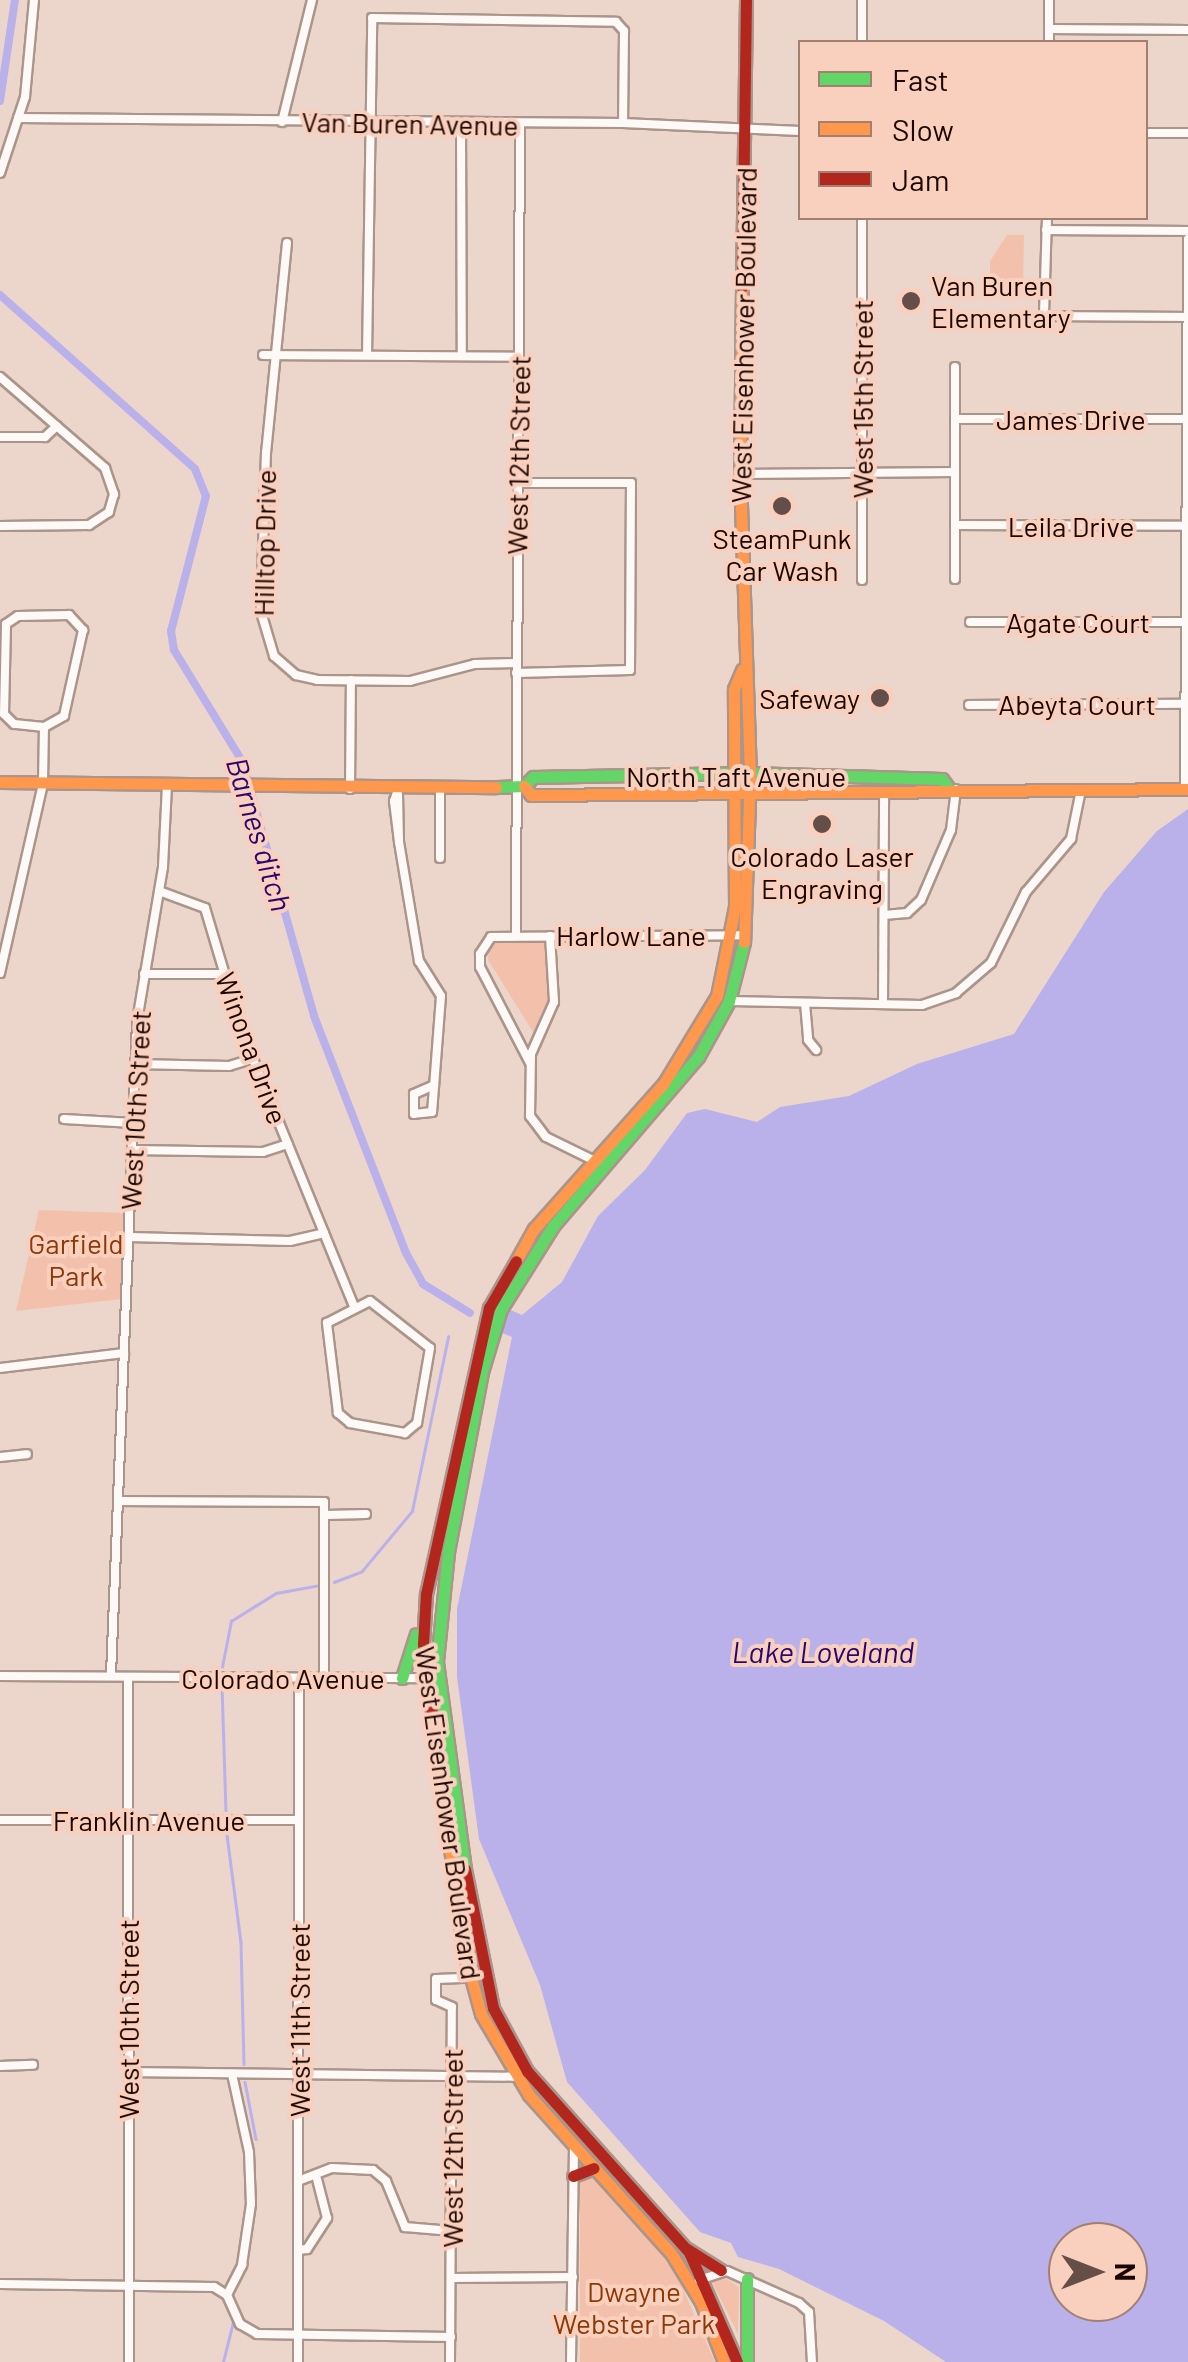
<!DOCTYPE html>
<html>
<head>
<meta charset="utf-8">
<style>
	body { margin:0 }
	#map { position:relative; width:1188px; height:2362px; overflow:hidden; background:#ecd5ca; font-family:Barlow,sans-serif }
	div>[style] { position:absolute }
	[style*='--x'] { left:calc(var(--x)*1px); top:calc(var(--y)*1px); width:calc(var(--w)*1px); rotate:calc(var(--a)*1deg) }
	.green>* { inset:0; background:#f3c1ab }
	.water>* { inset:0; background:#bab1eb }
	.stream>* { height:2.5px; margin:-1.25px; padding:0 1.25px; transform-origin:1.25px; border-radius:1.25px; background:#bab1eb }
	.canal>* { height:8px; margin:-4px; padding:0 4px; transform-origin:4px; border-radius:4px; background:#bab1eb }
	.roads { filter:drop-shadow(2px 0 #ab958b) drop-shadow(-2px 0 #ab958b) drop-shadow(0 2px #ab958b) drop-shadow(0 -2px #ab958b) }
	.street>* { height:8px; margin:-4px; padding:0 4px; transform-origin:4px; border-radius:4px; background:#fcf9f7 }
	.fast>* { height:11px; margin:-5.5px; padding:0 5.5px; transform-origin:5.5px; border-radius:5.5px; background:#63d668 }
	.slow>* { height:11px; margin:-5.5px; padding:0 5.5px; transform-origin:5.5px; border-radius:5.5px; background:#ff974d }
	.jam>* { height:11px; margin:-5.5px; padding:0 5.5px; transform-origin:5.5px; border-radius:5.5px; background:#b3261e }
	.dots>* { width:28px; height:28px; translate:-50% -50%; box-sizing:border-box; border:5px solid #f9cfbd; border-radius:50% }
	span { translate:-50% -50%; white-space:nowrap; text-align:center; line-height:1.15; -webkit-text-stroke:8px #f9cfbd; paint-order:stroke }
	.street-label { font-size:28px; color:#1c0600 }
	.poi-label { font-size:28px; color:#1c0600 }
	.left { translate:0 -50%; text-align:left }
	.right { translate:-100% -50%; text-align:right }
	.park-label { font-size:28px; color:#8b3907 }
	.water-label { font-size:30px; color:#290770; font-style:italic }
	.legend { position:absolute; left:798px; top:40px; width:350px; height:180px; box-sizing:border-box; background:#f9cfbd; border:2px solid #a17f71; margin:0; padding:12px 18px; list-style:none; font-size:30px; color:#1c0600 }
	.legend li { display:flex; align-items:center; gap:20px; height:50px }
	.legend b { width:50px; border:2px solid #a17f71 }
	.north { position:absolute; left:1048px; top:2222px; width:100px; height:100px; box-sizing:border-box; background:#f9cfbd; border:2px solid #a17f71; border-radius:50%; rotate:90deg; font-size:28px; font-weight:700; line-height:40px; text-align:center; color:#1c0600 }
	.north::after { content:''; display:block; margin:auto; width:35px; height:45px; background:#654e47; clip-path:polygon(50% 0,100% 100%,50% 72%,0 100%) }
</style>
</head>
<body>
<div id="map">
	<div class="green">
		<div style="clip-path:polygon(1007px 235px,1024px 235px,1023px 286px,990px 285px,990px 261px)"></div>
		<div style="clip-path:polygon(500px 939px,538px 939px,548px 947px,550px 1007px,535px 1035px,488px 960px,489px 948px)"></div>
		<div style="clip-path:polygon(39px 1210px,125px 1213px,121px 1299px,16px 1311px)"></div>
		<div style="clip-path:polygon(589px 2172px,675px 2271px,715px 2362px,580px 2362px,580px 2175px)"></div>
		<div style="clip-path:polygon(726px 2279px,739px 2287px,738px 2334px,711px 2280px)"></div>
	</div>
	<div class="water">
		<div style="clip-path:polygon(evenodd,1188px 809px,1188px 2362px,946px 2362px,884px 2321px,779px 2269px,738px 2257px,731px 2243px,700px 2232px,567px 2082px,540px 1985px,479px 1839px,457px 1677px,457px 1609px,512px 1337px,500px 1332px,508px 1309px,522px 1315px,562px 1282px,598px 1216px,645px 1170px,687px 1113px,705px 1109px,757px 1122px,780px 1107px,849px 1096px,917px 1064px,1014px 1034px,1104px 892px,1157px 831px,1188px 809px,1068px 2242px,1128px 2242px,1128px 2302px,1068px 2302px,1068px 2242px)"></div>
	</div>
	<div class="stream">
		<div style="--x:334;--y:1582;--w:30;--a:-21"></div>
		<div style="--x:362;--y:1571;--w:78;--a:-50.2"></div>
		<div style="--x:412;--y:1511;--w:178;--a:-78.3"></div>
		<div style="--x:222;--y:1667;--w:47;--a:-78.9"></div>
		<div style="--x:231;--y:1621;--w:53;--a:-31.9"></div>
		<div style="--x:276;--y:1593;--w:45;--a:-10.3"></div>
		<div style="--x:222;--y:1685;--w:125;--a:88.2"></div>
		<div style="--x:226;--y:1827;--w:116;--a:82.6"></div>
		<div style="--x:241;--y:1942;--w:122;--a:88.6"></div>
		<div style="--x:245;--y:2082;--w:58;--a:79.1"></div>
		<div style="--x:223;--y:2362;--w:41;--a:-76"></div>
	</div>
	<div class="canal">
		<div style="--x:0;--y:101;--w:102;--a:-81.6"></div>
		<div style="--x:0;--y:295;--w:261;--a:41.7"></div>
		<div style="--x:195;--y:469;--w:29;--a:68"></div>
		<div style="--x:206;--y:496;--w:139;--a:104.5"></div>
		<div style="--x:171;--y:631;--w:19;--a:81"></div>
		<div style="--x:174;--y:650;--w:130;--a:58.5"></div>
		<div style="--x:242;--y:761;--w:265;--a:74.2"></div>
		<div style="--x:314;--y:1016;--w:254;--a:68.8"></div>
		<div style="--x:406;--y:1253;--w:35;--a:61"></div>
		<div style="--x:423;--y:1284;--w:55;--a:31.7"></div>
	</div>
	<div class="roads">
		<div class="street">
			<div style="--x:862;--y:0;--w:42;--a:90"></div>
			<div style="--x:1049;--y:0;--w:42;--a:90"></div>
			<div style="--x:1049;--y:29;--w:139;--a:0.4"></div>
			<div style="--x:18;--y:118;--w:605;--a:0.47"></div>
			<div style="--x:623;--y:123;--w:177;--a:2.6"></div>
			<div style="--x:282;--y:122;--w:126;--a:-76.2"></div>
			<div style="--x:461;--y:124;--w:231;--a:89.8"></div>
			<div style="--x:1146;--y:133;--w:42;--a:0"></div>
			<div style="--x:0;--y:173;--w:80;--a:-71.8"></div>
			<div style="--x:25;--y:97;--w:97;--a:-84.7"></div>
			<div style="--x:862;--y:218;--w:362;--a:90"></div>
			<div style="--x:1047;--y:218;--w:98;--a:91.8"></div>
			<div style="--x:1044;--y:316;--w:144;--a:0.4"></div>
			<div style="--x:1046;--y:230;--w:142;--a:0.4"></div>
			<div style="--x:287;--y:243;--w:210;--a:95.7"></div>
			<div style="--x:266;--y:452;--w:160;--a:91.8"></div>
			<div style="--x:261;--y:612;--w:46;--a:73.5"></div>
			<div style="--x:274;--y:656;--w:29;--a:41"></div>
			<div style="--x:296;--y:675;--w:22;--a:13"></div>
			<div style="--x:317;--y:680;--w:93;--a:0.6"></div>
			<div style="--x:410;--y:681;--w:67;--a:-14.7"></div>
			<div style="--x:475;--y:664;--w:41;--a:-1.4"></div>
			<div style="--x:263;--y:355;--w:256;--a:0.4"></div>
			<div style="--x:367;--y:355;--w:337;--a:-89.1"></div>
			<div style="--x:372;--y:18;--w:244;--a:0.9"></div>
			<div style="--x:616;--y:22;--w:12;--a:48"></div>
			<div style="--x:624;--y:31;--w:92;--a:90.6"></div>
			<div style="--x:955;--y:367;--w:212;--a:90"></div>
			<div style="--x:0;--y:377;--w:139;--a:40.9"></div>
			<div style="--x:105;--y:468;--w:28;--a:71"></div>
			<div style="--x:114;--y:494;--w:19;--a:106"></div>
			<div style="--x:109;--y:512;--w:24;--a:147"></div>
			<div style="--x:89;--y:525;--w:89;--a:179.4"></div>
			<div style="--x:955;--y:419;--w:232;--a:0"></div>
			<div style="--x:0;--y:437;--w:45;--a:0"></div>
			<div style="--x:45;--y:437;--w:16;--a:-43"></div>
			<div style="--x:740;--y:474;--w:215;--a:-0.5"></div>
			<div style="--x:955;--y:525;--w:231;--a:0.2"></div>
			<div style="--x:69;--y:615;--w:21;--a:47"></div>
			<div style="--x:83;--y:630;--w:88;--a:102.5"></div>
			<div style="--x:64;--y:716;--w:23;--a:151"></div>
			<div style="--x:44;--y:727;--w:30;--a:-174"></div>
			<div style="--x:14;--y:724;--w:14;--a:-135"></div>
			<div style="--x:4;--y:714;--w:90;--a:-88.7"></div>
			<div style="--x:6;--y:624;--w:14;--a:-34"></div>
			<div style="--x:18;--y:616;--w:51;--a:-1.1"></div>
			<div style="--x:970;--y:622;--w:216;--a:0"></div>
			<div style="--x:516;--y:673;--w:114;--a:-1.5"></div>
			<div style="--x:630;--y:670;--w:187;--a:-89.7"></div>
			<div style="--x:631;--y:483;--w:113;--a:180"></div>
			<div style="--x:969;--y:705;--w:216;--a:-0.3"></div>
			<div style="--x:350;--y:789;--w:109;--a:-89.5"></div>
			<div style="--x:398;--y:789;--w:13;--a:108"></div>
			<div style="--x:394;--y:801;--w:41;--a:83"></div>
			<div style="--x:399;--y:842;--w:48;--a:-91.2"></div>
			<div style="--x:1185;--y:789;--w:550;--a:-89.69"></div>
			<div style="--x:440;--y:790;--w:68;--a:90"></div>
			<div style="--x:399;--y:842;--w:121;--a:80.5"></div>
			<div style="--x:419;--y:961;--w:41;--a:57.8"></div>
			<div style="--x:441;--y:996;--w:116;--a:94.4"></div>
			<div style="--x:432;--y:1112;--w:18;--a:174"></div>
			<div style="--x:414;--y:1114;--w:20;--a:-90"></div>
			<div style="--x:414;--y:1094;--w:22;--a:-24"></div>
			<div style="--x:159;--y:891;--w:49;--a:20.3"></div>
			<div style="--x:205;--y:908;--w:129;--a:73.4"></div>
			<div style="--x:242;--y:1032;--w:296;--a:67.8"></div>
			<div style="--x:884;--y:915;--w:23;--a:-5"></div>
			<div style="--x:907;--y:913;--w:19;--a:-43"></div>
			<div style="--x:921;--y:900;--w:76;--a:-66.8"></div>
			<div style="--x:951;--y:830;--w:41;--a:-83"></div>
			<div style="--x:516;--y:933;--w:808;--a:-89.72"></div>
			<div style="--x:550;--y:936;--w:66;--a:86.5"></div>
			<div style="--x:554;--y:1002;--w:57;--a:113.9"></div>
			<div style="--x:531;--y:1054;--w:62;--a:90.9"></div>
			<div style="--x:530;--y:1116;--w:26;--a:53"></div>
			<div style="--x:546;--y:1137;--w:57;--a:26.1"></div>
			<div style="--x:0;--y:973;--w:195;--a:-77.2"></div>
			<div style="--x:43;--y:783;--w:56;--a:-89"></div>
			<div style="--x:144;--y:974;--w:79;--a:0"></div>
			<div style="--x:731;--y:1001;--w:191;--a:1.2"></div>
			<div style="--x:922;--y:1005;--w:36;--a:-19"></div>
			<div style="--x:956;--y:993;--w:46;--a:-40.6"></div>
			<div style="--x:991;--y:963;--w:79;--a:-63.8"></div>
			<div style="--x:1026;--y:892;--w:70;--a:-49.7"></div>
			<div style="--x:1071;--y:839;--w:50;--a:-78.5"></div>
			<div style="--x:805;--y:1003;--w:37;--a:85"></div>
			<div style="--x:808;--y:1040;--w:13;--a:51"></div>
			<div style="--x:883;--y:1003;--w:209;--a:-89.7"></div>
			<div style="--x:530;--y:1063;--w:108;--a:-117.5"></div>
			<div style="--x:480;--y:967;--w:13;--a:-90"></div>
			<div style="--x:480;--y:954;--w:20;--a:-57"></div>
			<div style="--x:491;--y:937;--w:255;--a:-0.4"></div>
			<div style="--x:135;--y:1064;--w:94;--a:1.2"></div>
			<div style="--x:229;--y:1066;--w:24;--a:-17"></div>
			<div style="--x:64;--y:1119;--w:69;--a:3.3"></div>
			<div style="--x:132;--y:1150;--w:131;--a:0.9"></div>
			<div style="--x:263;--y:1152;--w:26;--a:-18"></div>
			<div style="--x:129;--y:1237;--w:161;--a:1.4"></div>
			<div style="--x:290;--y:1241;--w:35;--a:-13"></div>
			<div style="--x:370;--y:1301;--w:76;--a:38.1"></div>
			<div style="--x:430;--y:1348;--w:76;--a:99.8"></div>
			<div style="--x:417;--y:1423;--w:16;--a:140"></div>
			<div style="--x:405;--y:1433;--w:56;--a:-169.7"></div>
			<div style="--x:350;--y:1423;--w:16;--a:-140"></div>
			<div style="--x:338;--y:1413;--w:91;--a:-97"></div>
			<div style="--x:327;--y:1323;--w:48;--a:-27.1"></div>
			<div style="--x:0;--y:1368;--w:125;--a:-6.9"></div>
			<div style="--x:0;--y:1457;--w:27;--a:-6"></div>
			<div style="--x:118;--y:1501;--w:206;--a:0.3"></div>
			<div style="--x:324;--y:1502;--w:177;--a:90"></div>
			<div style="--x:326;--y:1515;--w:40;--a:-1.4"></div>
			<div style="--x:111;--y:1675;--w:655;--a:-87.72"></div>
			<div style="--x:137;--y:1021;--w:156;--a:-80.4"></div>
			<div style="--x:163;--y:867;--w:81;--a:-87.2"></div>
			<div style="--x:0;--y:1676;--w:429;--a:0.3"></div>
			<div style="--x:128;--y:1677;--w:685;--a:89.92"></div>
			<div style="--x:0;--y:1820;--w:299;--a:0"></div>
			<div style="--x:0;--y:2066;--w:33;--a:-2"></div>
			<div style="--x:128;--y:2072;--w:387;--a:0.7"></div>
			<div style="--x:298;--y:2181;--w:36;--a:-21"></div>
			<div style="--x:332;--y:2168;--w:41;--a:2.8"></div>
			<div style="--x:373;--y:2170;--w:17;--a:40"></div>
			<div style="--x:386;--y:2181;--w:50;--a:67.6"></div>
			<div style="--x:405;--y:2227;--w:47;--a:4.9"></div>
			<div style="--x:298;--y:2250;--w:9;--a:-6"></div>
			<div style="--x:307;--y:2249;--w:37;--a:-57"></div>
			<div style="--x:327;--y:2218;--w:40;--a:-104.4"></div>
			<div style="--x:452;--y:2278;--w:121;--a:-0.5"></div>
			<div style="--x:699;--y:2280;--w:29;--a:-18"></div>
			<div style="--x:727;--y:2271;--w:79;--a:24"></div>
			<div style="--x:799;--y:2303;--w:13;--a:42"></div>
			<div style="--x:809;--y:2312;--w:50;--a:86.6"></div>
			<div style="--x:0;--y:2284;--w:214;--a:0.8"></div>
			<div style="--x:214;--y:2287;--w:15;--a:32"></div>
			<div style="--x:227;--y:2295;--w:32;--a:66"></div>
			<div style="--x:240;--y:2324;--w:20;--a:30"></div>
			<div style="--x:257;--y:2334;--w:194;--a:0.9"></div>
			<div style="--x:227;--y:2295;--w:34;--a:-63"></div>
			<div style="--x:242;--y:2265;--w:62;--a:-81.6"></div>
			<div style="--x:251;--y:2204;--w:52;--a:-92.2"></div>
			<div style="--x:249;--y:2152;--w:80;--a:-102.3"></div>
			<div style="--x:298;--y:2362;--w:684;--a:-89.92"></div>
			<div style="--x:450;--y:2362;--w:355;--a:-89.7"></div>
			<div style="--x:452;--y:2007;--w:17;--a:-156"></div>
			<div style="--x:436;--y:2000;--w:21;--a:-90"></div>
			<div style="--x:436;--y:1979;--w:33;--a:-2"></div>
			<div style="--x:571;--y:2362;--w:215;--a:-89.2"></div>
		</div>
		<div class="fast">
			<div style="--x:496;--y:787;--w:28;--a:-2"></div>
			<div style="--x:524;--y:786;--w:13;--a:-45"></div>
			<div style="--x:533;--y:777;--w:217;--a:-1.1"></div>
			<div style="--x:750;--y:773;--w:192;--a:1.8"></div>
			<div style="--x:942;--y:779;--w:10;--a:53"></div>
			<div style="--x:402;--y:1678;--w:46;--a:-72.3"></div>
			<div style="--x:465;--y:1869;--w:210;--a:-97.7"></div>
			<div style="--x:437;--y:1661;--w:110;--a:-84.2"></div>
			<div style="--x:448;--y:1552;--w:183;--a:-79.3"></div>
			<div style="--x:482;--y:1372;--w:66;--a:-73.2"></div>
			<div style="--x:501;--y:1309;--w:98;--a:-57.9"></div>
			<div style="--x:553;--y:1226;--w:223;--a:-49.4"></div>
			<div style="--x:698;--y:1057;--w:64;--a:-61"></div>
			<div style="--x:729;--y:1001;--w:61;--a:-75.7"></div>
			<div style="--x:747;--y:2279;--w:83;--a:90"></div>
		</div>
		<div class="slow">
			<div style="--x:742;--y:287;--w:187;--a:90.6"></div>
			<div style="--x:740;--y:474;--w:299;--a:88.1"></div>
			<div style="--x:750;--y:773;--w:169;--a:92"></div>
			<div style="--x:0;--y:782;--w:496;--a:0.6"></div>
			<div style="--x:524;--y:786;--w:11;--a:52"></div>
			<div style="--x:531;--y:795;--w:657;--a:-0.52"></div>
			<div style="--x:516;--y:1261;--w:37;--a:-61"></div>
			<div style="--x:534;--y:1229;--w:195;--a:-48.3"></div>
			<div style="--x:664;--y:1083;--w:102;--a:-58.7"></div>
			<div style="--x:717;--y:996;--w:91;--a:-78.6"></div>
			<div style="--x:735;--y:907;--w:218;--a:-90.3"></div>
			<div style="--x:734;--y:689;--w:21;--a:-67"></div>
			<div style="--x:433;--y:1719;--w:231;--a:82.5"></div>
			<div style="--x:463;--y:1948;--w:68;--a:74.7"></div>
			<div style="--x:481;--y:2014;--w:94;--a:59.3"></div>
			<div style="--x:529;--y:2095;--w:212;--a:48.1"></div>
			<div style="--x:671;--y:2253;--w:57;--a:58.5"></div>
			<div style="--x:701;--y:2302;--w:64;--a:69"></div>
		</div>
		<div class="jam">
			<div style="--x:742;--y:287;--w:287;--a:-89.2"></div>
			<div style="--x:433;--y:1719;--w:76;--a:-97.6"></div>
			<div style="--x:423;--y:1644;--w:50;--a:-86.6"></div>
			<div style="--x:426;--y:1594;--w:293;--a:-77.6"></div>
			<div style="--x:489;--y:1308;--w:54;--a:-60.1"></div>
			<div style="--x:465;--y:1869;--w:142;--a:78.6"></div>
			<div style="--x:493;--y:2008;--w:72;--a:61.6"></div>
			<div style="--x:527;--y:2071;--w:243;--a:48.2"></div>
			<div style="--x:689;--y:2252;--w:120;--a:66.4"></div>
			<div style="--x:573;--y:2176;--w:22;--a:-21"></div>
			<div style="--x:687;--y:2249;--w:40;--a:32"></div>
		</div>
	</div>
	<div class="dots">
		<div style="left:911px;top:301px;background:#654e47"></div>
		<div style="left:782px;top:506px;background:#654e47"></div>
		<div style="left:880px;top:698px;background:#654e47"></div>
		<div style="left:822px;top:824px;background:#654e47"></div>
	</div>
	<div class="street-label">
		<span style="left:410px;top:123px;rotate:1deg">Van Buren Avenue</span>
		<span style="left:743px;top:335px;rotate:-89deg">West Eisenhower Boulevard</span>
		<span style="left:862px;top:399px;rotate:-90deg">West 15th Street</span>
		<span style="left:1071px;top:419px">James Drive</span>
		<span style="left:518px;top:455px;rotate:-89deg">West 12th Street</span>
		<span style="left:1071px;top:526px">Leila Drive</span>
		<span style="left:264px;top:543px;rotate:-89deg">Hilltop Drive</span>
		<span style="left:1078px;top:622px">Agate Court</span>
		<span style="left:1077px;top:704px">Abeyta Court</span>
		<span style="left:736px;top:776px">North Taft Avenue</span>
		<span style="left:631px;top:935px">Harlow Lane</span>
		<span style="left:252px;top:1048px;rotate:70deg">Winona Drive</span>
		<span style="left:135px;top:1110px;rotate:-87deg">West 10th Street</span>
		<span style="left:283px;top:1678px">Colorado Avenue</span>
		<span style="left:449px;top:1813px;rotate:82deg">West Eisenhower Boulevard</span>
		<span style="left:149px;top:1820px">Franklin Avenue</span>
		<span style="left:128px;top:2019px;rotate:-90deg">West 10th Street</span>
		<span style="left:299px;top:2020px;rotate:-90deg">West 11th Street</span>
		<span style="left:452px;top:2148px;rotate:-90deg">West 12th Street</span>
	</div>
	<div class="poi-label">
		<span class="left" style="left:931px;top:301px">Van Buren<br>Elementary</span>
		<span style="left:782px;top:554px">SteamPunk<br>Car Wash</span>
		<span class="right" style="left:860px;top:698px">Safeway</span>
		<span style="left:822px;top:872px">Colorado Laser<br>Engraving</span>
	</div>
	<div class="park-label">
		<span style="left:76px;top:1259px">Garfield<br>Park</span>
		<span style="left:634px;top:2307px">Dwayne<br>Webster Park</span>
	</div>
	<div class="water-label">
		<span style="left:260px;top:834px;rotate:73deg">Barnes ditch</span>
		<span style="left:823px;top:1651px">Lake Loveland</span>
	</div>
	<ul class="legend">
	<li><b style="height:12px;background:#63d668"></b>Fast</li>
	<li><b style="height:12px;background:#ff974d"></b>Slow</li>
	<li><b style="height:12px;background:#b3261e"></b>Jam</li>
	</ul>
	<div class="north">N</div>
</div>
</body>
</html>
